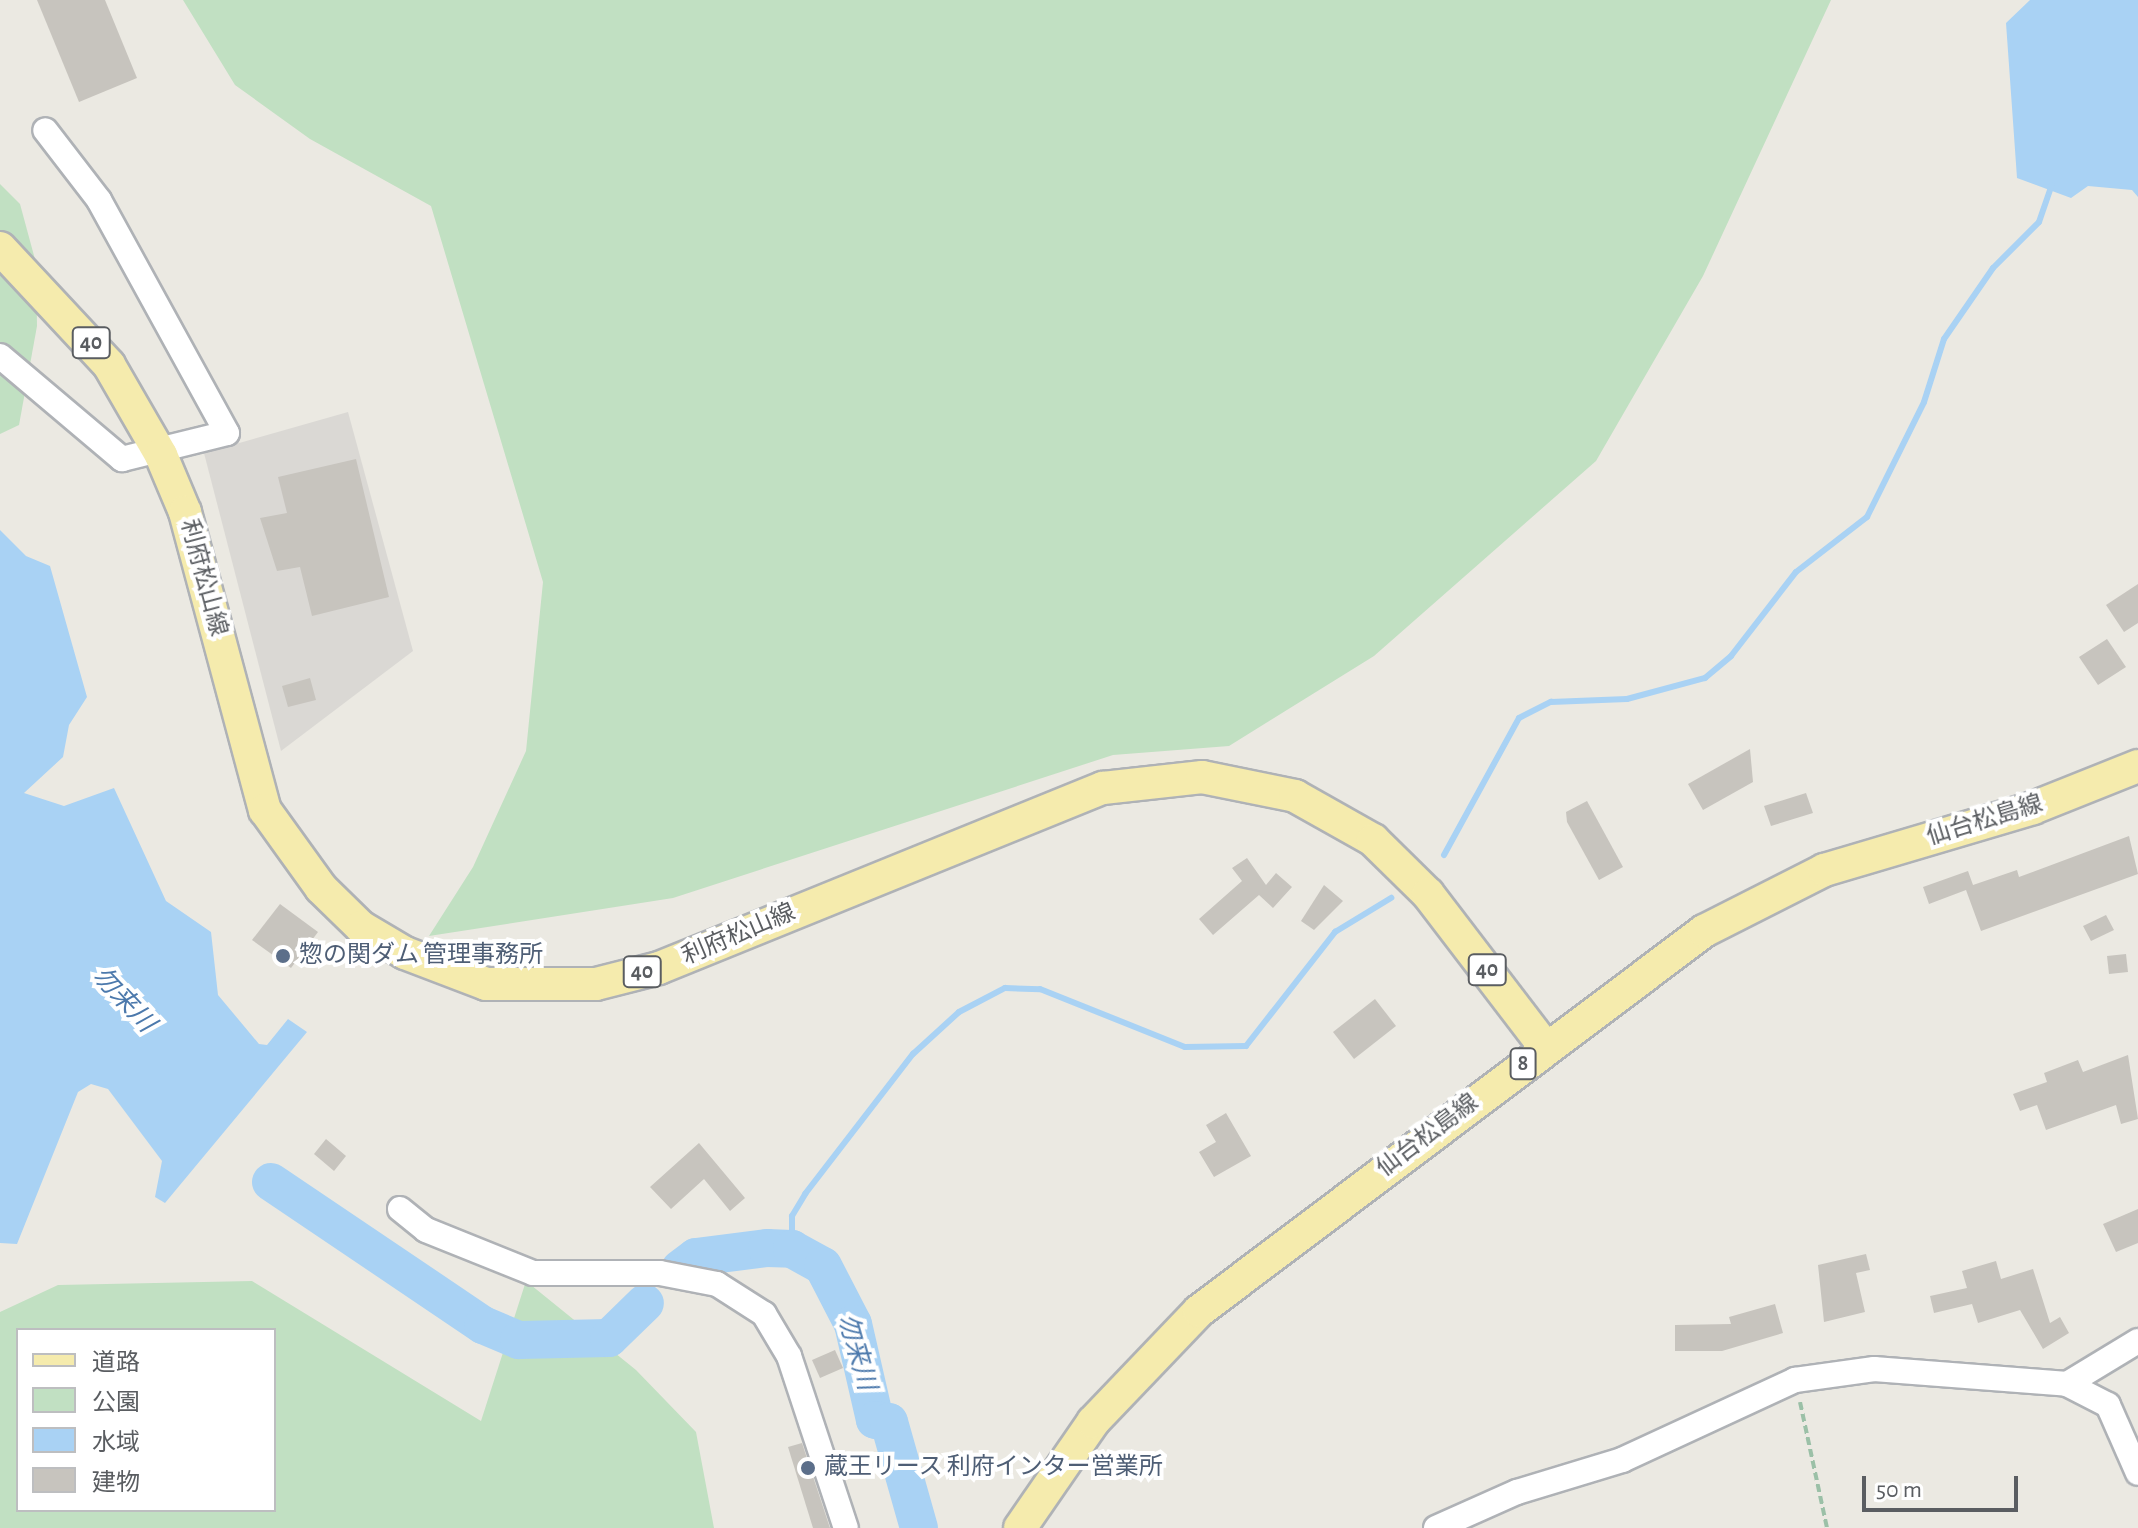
<!DOCTYPE html>
<html>
<head>
<meta charset="utf-8">
<style>
	body { margin:0 }
	#map { position:relative; width:2138px; height:1528px; overflow:hidden; background:#ebe9e2; font-family:"Alegreya Sans","Noto Sans JP",sans-serif }
	div>[style] { position:absolute }
	[style*='--x'] { left:calc(var(--x)*1px); top:calc(var(--y)*1px); width:calc(var(--w)*1px); rotate:calc(var(--a)*1deg) }
	.industrial>* { inset:0; background:#dad8d4 }
	.green>* { inset:0; background:#c1e0c2 }
	.water>* { inset:0; background:#a9d2f4 }
	.stream>* { height:6px; margin:-3px; padding:0 3px; transform-origin:3px; border-radius:3px; background:#a9d2f4 }
	.river>* { height:38px; margin:-19px; padding:0 19px; transform-origin:19px; border-radius:19px; background:#a9d2f4 }
	.building>* { inset:0; background:#c7c4be }
	.path>* { height:4px; margin-top:-2px; transform-origin:0; background:repeating-linear-gradient(90deg,#9bc0a7 0 8px,transparent 0 12px) }
	.roads { filter:drop-shadow(2px 0 #afb2b6) drop-shadow(-2px 0 #afb2b6) drop-shadow(0 2px #afb2b6) drop-shadow(0 -2px #afb2b6) }
	.minor>* { height:24px; margin:-12px; padding:0 12px; transform-origin:12px; border-radius:12px; background:#fff }
	.major>* { height:32px; margin:-16px; padding:0 16px; transform-origin:16px; border-radius:16px; background:#f5ebad }
	.dots>* { width:22px; height:22px; translate:-50% -50%; box-sizing:border-box; border:4px solid #fff; border-radius:50% }
	span { translate:-50% -50%; white-space:nowrap; text-align:center; line-height:1.15; -webkit-text-stroke:8px #fff; paint-order:stroke }
	.shield-label span { padding:2px 6px; background:#fff; border:2px solid; border-radius:6px; -webkit-text-stroke-width:0 }
	.shield-label { font-size:22px; color:#5a5d61; font-weight:700 }
	.street-label { font-size:24px; color:#5a5d61 }
	.service-label { font-size:24px; color:#4e5e75 }
	.left { translate:0 -50%; text-align:left }
	.water-label { font-size:26px; color:#4c79ac; font-style:italic }
	.legend { position:absolute; left:16px; top:1328px; width:260px; height:184px; box-sizing:border-box; background:#fff; border:2px solid #bdbec0; margin:0; padding:10px 14px; list-style:none; font-size:24px; color:#5a5d61 }
	.legend li { display:flex; align-items:center; gap:16px; height:40px }
	.legend b { width:40px; border:2px solid #bdbec0 }
	.scale { position:absolute; left:1862px; top:1476px; width:156px; height:36px; box-sizing:border-box; border:4px solid #5a5d61; border-top:0; padding-left:10px; font-size:24px; line-height:28px; white-space:nowrap; color:#5a5d61; -webkit-text-stroke:6px #fff; paint-order:stroke }
</style>
</head>
<body>
<div id="map">
	<div class="industrial">
		<div style="clip-path:polygon(348px 412px,413px 651px,281px 751px,204px 453px)"></div>
	</div>
	<div class="green">
		<div style="clip-path:polygon(183px 0,1831px 0,1703px 276px,1596px 461px,1374px 656px,1229px 746px,1113px 755px,673px 898px,429px 936px,473px 867px,526px 751px,543px 582px,431px 206px,310px 139px,235px 85px)"></div>
		<div style="clip-path:polygon(0 184px,20px 204px,36px 263px,37px 326px,19px 425px,0 434px)"></div>
		<div style="clip-path:polygon(evenodd,252px 1281px,481px 1421px,526px 1281px,636px 1370px,696px 1432px,714px 1528px,0 1528px,0 1312px,58px 1285px,252px 1281px,18px 1330px,274px 1330px,274px 1510px,18px 1510px,18px 1330px)"></div>
	</div>
	<div class="water">
		<div style="clip-path:polygon(2030px 0,2138px 0,2138px 197px,2132px 190px,2088px 186px,2071px 198px,2017px 178px,2006px 23px)"></div>
		<div style="clip-path:polygon(0 530px,26px 556px,50px 566px,87px 697px,69px 725px,63px 757px,24px 793px,64px 806px,114px 788px,166px 901px,211px 932px,218px 995px,259px 1044px,267px 1045px,288px 1019px,307px 1032px,165px 1203px,155px 1197px,162px 1161px,108px 1089px,91px 1084px,78px 1092px,17px 1244px,0 1243px)"></div>
	</div>
	<div class="stream">
		<div style="--x:1444;--y:855;--w:156;--a:-61.3"></div>
		<div style="--x:1519;--y:718;--w:36;--a:-27"></div>
		<div style="--x:1551;--y:702;--w:76;--a:-2.3"></div>
		<div style="--x:1627;--y:699;--w:81;--a:-15.1"></div>
		<div style="--x:1705;--y:678;--w:34;--a:-40"></div>
		<div style="--x:1731;--y:656;--w:106;--a:-52.3"></div>
		<div style="--x:1796;--y:572;--w:90;--a:-37.8"></div>
		<div style="--x:1867;--y:517;--w:128;--a:-63.6"></div>
		<div style="--x:1924;--y:402;--w:66;--a:-72.4"></div>
		<div style="--x:1944;--y:339;--w:86;--a:-55.4"></div>
		<div style="--x:1993;--y:268;--w:65;--a:-45"></div>
		<div style="--x:2039;--y:222;--w:39;--a:-71"></div>
		<div style="--x:792;--y:1249;--w:33;--a:-90"></div>
		<div style="--x:792;--y:1216;--w:26;--a:-59"></div>
		<div style="--x:805;--y:1194;--w:177;--a:-52.4"></div>
		<div style="--x:913;--y:1054;--w:62;--a:-42.4"></div>
		<div style="--x:959;--y:1012;--w:52;--a:-27.6"></div>
		<div style="--x:1005;--y:988;--w:35;--a:2"></div>
		<div style="--x:1040;--y:989;--w:156;--a:21.8"></div>
		<div style="--x:1185;--y:1047;--w:61;--a:-0.9"></div>
		<div style="--x:1246;--y:1046;--w:145;--a:-52"></div>
		<div style="--x:1335;--y:932;--w:66;--a:-31.3"></div>
	</div>
	<div class="river">
		<div style="--x:271;--y:1182;--w:256;--a:34"></div>
		<div style="--x:483;--y:1325;--w:39;--a:23"></div>
		<div style="--x:519;--y:1340;--w:90;--a:-1.3"></div>
		<div style="--x:609;--y:1338;--w:50;--a:-44.2"></div>
		<div style="--x:680;--y:1269;--w:20;--a:-37"></div>
		<div style="--x:696;--y:1257;--w:72;--a:-7.2"></div>
		<div style="--x:767;--y:1248;--w:25;--a:2"></div>
		<div style="--x:792;--y:1249;--w:35;--a:29"></div>
		<div style="--x:823;--y:1266;--w:65;--a:62.7"></div>
		<div style="--x:853;--y:1324;--w:98;--a:77.1"></div>
		<div style="--x:875;--y:1420;--w:14;--a:8"></div>
		<div style="--x:889;--y:1422;--w:110;--a:74.2"></div>
	</div>
	<div class="building">
		<div style="clip-path:polygon(37px 0,105px 0,137px 78px,79px 102px)"></div>
		<div style="clip-path:polygon(356px 459px,389px 597px,312px 616px,300px 567px,277px 571px,260px 518px,287px 513px,278px 477px)"></div>
		<div style="clip-path:polygon(2138px 584px,2138px 623px,2124px 632px,2106px 605px)"></div>
		<div style="clip-path:polygon(2107px 639px,2126px 667px,2098px 685px,2079px 657px)"></div>
		<div style="clip-path:polygon(310px 678px,316px 700px,288px 707px,282px 686px)"></div>
		<div style="clip-path:polygon(1750px 749px,1753px 782px,1703px 810px,1688px 784px)"></div>
		<div style="clip-path:polygon(1806px 793px,1813px 813px,1771px 826px,1764px 806px)"></div>
		<div style="clip-path:polygon(1587px 801px,1623px 867px,1599px 880px,1567px 822px,1566px 812px)"></div>
		<div style="clip-path:polygon(2129px 836px,2138px 874px,1981px 931px,1966px 890px,1929px 904px,1923px 887px,1968px 871px,1973px 885px,2017px 870px,2019px 877px)"></div>
		<div style="clip-path:polygon(1247px 858px,1266px 885px,1276px 873px,1292px 887px,1273px 908px,1259px 895px,1213px 935px,1199px 919px,1242px 881px,1232px 868px)"></div>
		<div style="clip-path:polygon(1324px 885px,1343px 901px,1314px 930px,1301px 921px)"></div>
		<div style="clip-path:polygon(280px 904px,318px 932px,291px 968px,252px 940px)"></div>
		<div style="clip-path:polygon(2106px 915px,2114px 930px,2091px 941px,2083px 926px)"></div>
		<div style="clip-path:polygon(2126px 954px,2128px 972px,2109px 974px,2107px 956px)"></div>
		<div style="clip-path:polygon(1375px 999px,1396px 1026px,1354px 1059px,1333px 1032px)"></div>
		<div style="clip-path:polygon(2128px 1055px,2138px 1119px,2121px 1124px,2116px 1105px,2046px 1130px,2037px 1105px,2020px 1111px,2013px 1094px,2047px 1082px,2044px 1073px,2078px 1060px,2083px 1072px)"></div>
		<div style="clip-path:polygon(1226px 1113px,1251px 1156px,1214px 1177px,1199px 1152px,1216px 1142px,1206px 1125px)"></div>
		<div style="clip-path:polygon(326px 1139px,346px 1156px,334px 1171px,314px 1154px)"></div>
		<div style="clip-path:polygon(699px 1143px,745px 1198px,730px 1211px,704px 1179px,671px 1209px,650px 1187px)"></div>
		<div style="clip-path:polygon(2138px 1209px,2138px 1243px,2116px 1252px,2103px 1224px)"></div>
		<div style="clip-path:polygon(1866px 1254px,1870px 1270px,1856px 1273px,1865px 1312px,1824px 1322px,1818px 1265px)"></div>
		<div style="clip-path:polygon(1996px 1261px,2001px 1279px,2033px 1269px,2050px 1323px,2060px 1317px,2069px 1333px,2043px 1349px,2020px 1310px,1978px 1323px,1972px 1304px,1934px 1313px,1930px 1296px,1967px 1288px,1962px 1271px)"></div>
		<div style="clip-path:polygon(1775px 1304px,1783px 1333px,1722px 1351px,1675px 1351px,1675px 1325px,1731px 1324px,1729px 1317px)"></div>
		<div style="clip-path:polygon(835px 1350px,843px 1368px,820px 1378px,812px 1360px)"></div>
		<div style="clip-path:polygon(802px 1443px,830px 1528px,813px 1528px,788px 1447px)"></div>
	</div>
	<div class="path">
		<div style="--x:1800;--y:1402;--w:129;--a:77.9"></div>
	</div>
	<div class="roads">
		<div class="minor">
			<div style="--x:0;--y:356;--w:160;--a:40.2"></div>
			<div style="--x:122;--y:459;--w:108;--a:-13.9"></div>
			<div style="--x:227;--y:433;--w:266;--a:-118.8"></div>
			<div style="--x:99;--y:200;--w:88;--a:-127.6"></div>
			<div style="--x:400;--y:1209;--w:33;--a:39"></div>
			<div style="--x:426;--y:1230;--w:115;--a:21.9"></div>
			<div style="--x:533;--y:1273;--w:127;--a:0"></div>
			<div style="--x:660;--y:1273;--w:58;--a:10.9"></div>
			<div style="--x:717;--y:1284;--w:56;--a:32.6"></div>
			<div style="--x:764;--y:1314;--w:49;--a:59.2"></div>
			<div style="--x:789;--y:1356;--w:181;--a:71.7"></div>
			<div style="--x:2067;--y:1384;--w:83;--a:-31.2"></div>
			<div style="--x:1436;--y:1528;--w:89;--a:-24"></div>
			<div style="--x:1517;--y:1492;--w:110;--a:-16.9"></div>
			<div style="--x:1622;--y:1460;--w:191;--a:-24.8"></div>
			<div style="--x:1795;--y:1380;--w:80;--a:-7.9"></div>
			<div style="--x:1874;--y:1369;--w:194;--a:4.4"></div>
			<div style="--x:2067;--y:1384;--w:46;--a:27.1"></div>
			<div style="--x:2108;--y:1405;--w:74;--a:66.2"></div>
		</div>
		<div class="major">
			<div style="--x:0;--y:248;--w:160;--a:47"></div>
			<div style="--x:109;--y:365;--w:104;--a:60"></div>
			<div style="--x:161;--y:455;--w:62;--a:67.2"></div>
			<div style="--x:185;--y:512;--w:309;--a:75"></div>
			<div style="--x:265;--y:810;--w:96;--a:54.3"></div>
			<div style="--x:321;--y:888;--w:56;--a:44.3"></div>
			<div style="--x:361;--y:927;--w:51;--a:30.6"></div>
			<div style="--x:405;--y:953;--w:87;--a:20.9"></div>
			<div style="--x:486;--y:984;--w:110;--a:0"></div>
			<div style="--x:596;--y:984;--w:65;--a:-14.3"></div>
			<div style="--x:659;--y:968;--w:479;--a:-22.1"></div>
			<div style="--x:1103;--y:788;--w:100;--a:-6.3"></div>
			<div style="--x:1202;--y:777;--w:95;--a:11.5"></div>
			<div style="--x:1295;--y:796;--w:90;--a:29.4"></div>
			<div style="--x:1373;--y:840;--w:77;--a:44.5"></div>
			<div style="--x:1428;--y:894;--w:193;--a:52.6"></div>
			<div style="--x:1020;--y:1528;--w:129;--a:-55.4"></div>
			<div style="--x:1093;--y:1422;--w:153;--a:-46.3"></div>
			<div style="--x:1199;--y:1311;--w:632;--a:-36.96"></div>
			<div style="--x:1704;--y:931;--w:135;--a:-26.9"></div>
			<div style="--x:1824;--y:870;--w:218;--a:-16.5"></div>
			<div style="--x:2033;--y:808;--w:113;--a:-21.8"></div>
		</div>
	</div>
	<div class="dots">
		<div style="left:283px;top:956px;background:#5c6f8a"></div>
		<div style="left:808px;top:1468px;background:#5c6f8a"></div>
	</div>
	<div class="shield-label">
		<span style="left:91px;top:343px">40</span>
		<span style="left:1487px;top:970px">40</span>
		<span style="left:642px;top:972px">40</span>
		<span style="left:1523px;top:1064px">8</span>
	</div>
	<div class="street-label">
		<span style="left:203px;top:578px;rotate:75deg">利府松山線</span>
		<span style="left:1985px;top:821px;rotate:-17deg">仙台松島線</span>
		<span style="left:739px;top:935px;rotate:-23deg">利府松山線</span>
		<span style="left:1428px;top:1136px;rotate:-37deg">仙台松島線</span>
	</div>
	<div class="service-label">
		<span class="left" style="left:299px;top:956px">惣の関ダム 管理事務所</span>
		<span class="left" style="left:824px;top:1468px">蔵王リース 利府インター営業所</span>
	</div>
	<div class="water-label">
		<span style="left:123px;top:1000px;rotate:47deg">勿来川</span>
		<span style="left:856px;top:1352px;rotate:74deg">勿来川</span>
	</div>
	<ul class="legend">
	<li><b style="height:10px;background:#f5ebad"></b>道路</li>
	<li><b style="height:22px;background:#c1e0c2"></b>公園</li>
	<li><b style="height:22px;background:#a9d2f4"></b>水域</li>
	<li><b style="height:22px;background:#c7c4be"></b>建物</li>
	</ul>
	<div class="scale">50 m</div>
</div>
</body>
</html>
